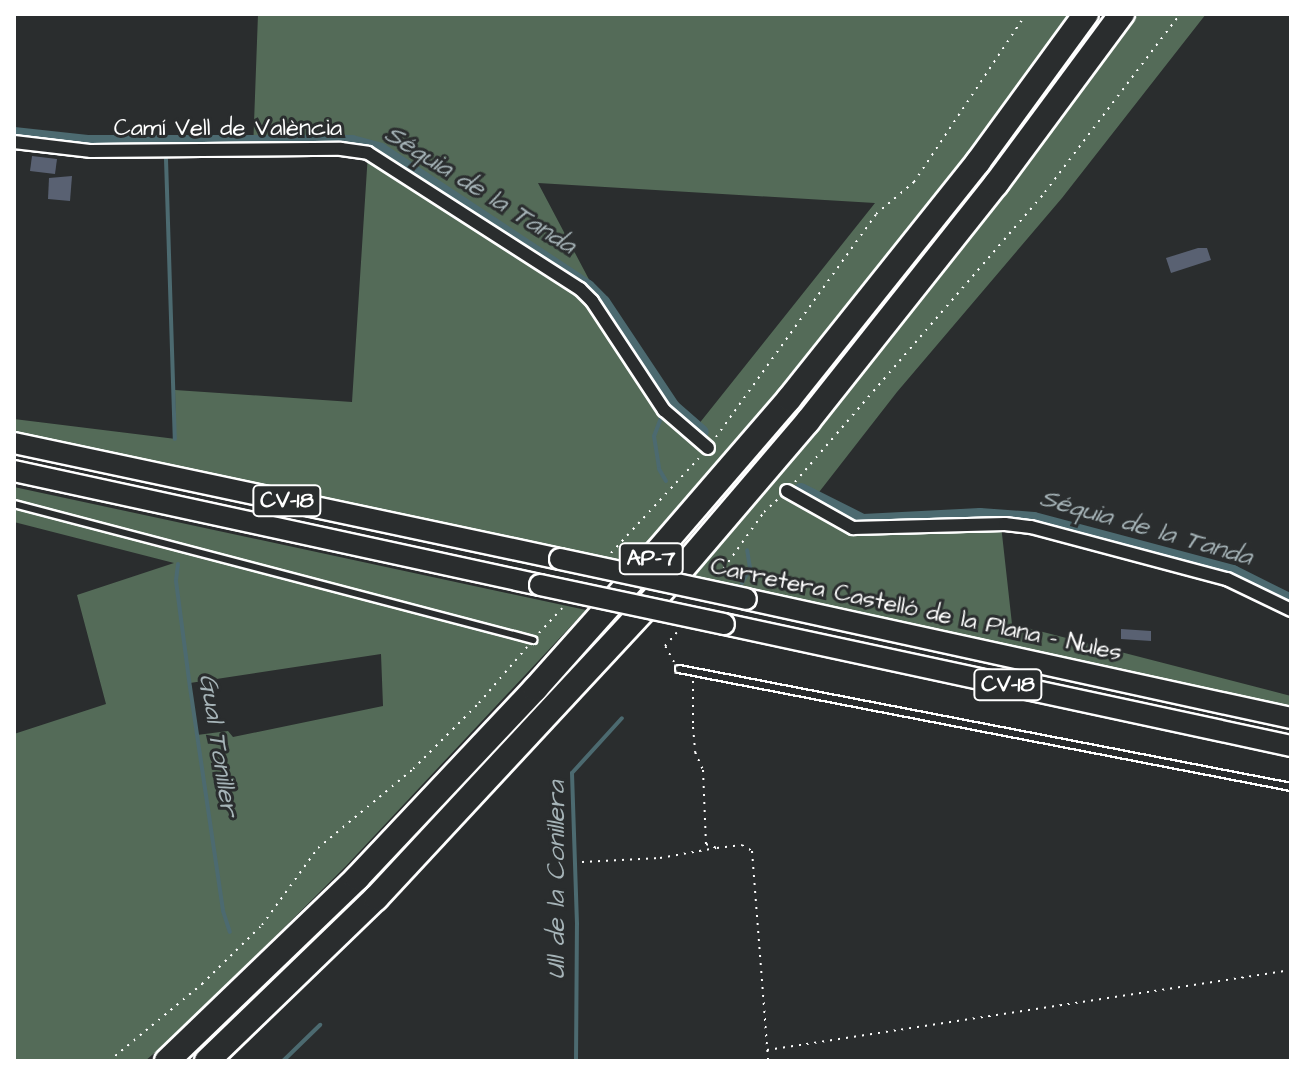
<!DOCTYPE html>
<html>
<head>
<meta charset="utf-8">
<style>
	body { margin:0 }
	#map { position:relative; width:1305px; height:1075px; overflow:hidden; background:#2a2d2e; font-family:"Architects Daughter",sans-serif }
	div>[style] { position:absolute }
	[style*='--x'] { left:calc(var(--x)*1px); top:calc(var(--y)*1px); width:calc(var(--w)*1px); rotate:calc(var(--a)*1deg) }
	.green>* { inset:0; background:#546b58 }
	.stream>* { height:4px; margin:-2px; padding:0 2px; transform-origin:2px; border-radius:2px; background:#4c6a70 }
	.canal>* { height:14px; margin:-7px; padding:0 7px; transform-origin:7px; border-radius:7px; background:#4c6a70 }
	.building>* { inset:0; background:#596172 }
	.path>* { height:2px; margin-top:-1px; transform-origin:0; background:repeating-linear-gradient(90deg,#fff 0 2px,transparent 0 8px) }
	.roads { filter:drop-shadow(2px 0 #fff) drop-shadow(-2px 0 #fff) drop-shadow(0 2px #fff) drop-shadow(0 -2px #fff) }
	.service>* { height:6px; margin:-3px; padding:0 3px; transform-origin:3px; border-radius:3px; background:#2a2d2e }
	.minor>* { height:12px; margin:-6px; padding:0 6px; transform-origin:6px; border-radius:6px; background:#2a2d2e }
	.primary>* { height:20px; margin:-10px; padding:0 10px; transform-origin:10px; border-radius:10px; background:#2a2d2e }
	.motorway>* { height:24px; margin:-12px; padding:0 12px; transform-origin:12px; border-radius:12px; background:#2a2d2e }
	.bridges { filter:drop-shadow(2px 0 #fff) drop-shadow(-2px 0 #fff) drop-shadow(0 2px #fff) drop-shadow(0 -2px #fff) }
	.primary-bridge>* { height:20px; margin:-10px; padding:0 10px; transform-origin:10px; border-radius:10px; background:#2a2d2e }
	span { translate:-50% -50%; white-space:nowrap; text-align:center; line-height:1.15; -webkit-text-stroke:6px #2a2d2e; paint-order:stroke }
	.shield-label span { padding:2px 6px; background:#2a2d2e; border:2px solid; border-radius:6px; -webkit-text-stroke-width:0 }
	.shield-label { font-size:22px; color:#fff; font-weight:700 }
	.street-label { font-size:24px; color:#fff }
	.water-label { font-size:26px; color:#a6b4b8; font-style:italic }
	.frame { position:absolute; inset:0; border:16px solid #fff; pointer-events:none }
</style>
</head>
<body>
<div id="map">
	<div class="green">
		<div style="clip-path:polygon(evenodd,258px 14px,1077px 14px,859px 300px,634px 568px,14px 437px,14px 419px,176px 439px,175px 390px,352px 402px,368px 153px,253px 150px,258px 14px,538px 183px,875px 203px,690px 435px,592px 302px,593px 287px,538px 183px)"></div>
		<div style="clip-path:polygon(1131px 14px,1206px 14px,1062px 198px,897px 392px,809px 505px,853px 529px,1001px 525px,1012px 624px,1291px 696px,1291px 712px,680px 579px)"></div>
		<div style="clip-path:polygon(evenodd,14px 487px,586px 610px,346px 866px,179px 1032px,145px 1061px,14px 1061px,14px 734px,106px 704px,77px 595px,174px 563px,14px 522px,14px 487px,381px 654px,383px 706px,233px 737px,228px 731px,197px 735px,190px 683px,381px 654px)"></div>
	</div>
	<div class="stream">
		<div style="--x:166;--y:159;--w:280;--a:88.2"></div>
		<div style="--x:661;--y:418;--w:19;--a:111"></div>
		<div style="--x:654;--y:436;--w:33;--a:81"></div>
		<div style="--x:659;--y:469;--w:14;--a:60"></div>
		<div style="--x:178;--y:564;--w:17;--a:97"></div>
		<div style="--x:176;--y:581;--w:107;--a:82.5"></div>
		<div style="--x:190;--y:687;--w:226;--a:81.6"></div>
		<div style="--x:223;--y:911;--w:22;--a:72"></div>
		<div style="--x:742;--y:583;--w:17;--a:-62"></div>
		<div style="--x:750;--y:568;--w:18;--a:-99"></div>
		<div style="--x:283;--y:1061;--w:52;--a:-44.2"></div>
		<div style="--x:576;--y:1061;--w:137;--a:-89.6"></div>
		<div style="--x:577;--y:924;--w:151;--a:-91.9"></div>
		<div style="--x:572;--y:773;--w:74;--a:-47.7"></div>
	</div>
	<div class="canal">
		<div style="--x:14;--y:134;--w:74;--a:6.2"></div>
		<div style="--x:88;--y:142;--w:264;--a:0"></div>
		<div style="--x:352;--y:142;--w:30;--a:15"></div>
		<div style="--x:381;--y:150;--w:248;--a:33.5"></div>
		<div style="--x:588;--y:287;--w:21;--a:45"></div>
		<div style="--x:603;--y:302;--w:126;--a:56.3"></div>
		<div style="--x:673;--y:407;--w:38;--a:41"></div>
		<div style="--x:801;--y:490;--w:69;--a:26.6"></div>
		<div style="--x:863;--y:521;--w:117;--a:-2.9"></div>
		<div style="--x:980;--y:515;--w:54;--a:4.2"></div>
		<div style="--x:1034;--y:519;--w:206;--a:14.9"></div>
		<div style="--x:1233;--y:572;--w:65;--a:26.6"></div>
	</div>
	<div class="building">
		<div style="clip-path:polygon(32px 156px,57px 159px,55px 174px,30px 171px)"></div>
		<div style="clip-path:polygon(72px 176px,70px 201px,48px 199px,49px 178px)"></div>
		<div style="clip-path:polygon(1198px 248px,1207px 248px,1211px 260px,1171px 273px,1166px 258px)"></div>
		<div style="clip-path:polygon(1121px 629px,1151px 631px,1151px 641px,1121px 639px)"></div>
	</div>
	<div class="path">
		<div style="--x:716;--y:437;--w:274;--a:-54.3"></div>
		<div style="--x:876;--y:214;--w:50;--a:-40.1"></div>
		<div style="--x:914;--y:182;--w:202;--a:-56.3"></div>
		<div style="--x:795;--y:482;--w:383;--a:-49.2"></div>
		<div style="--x:1045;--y:192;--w:223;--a:-52.8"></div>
		<div style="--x:611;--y:553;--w:129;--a:-47.2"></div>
		<div style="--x:719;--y:575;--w:77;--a:-54.5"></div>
		<div style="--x:764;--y:512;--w:21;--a:-43"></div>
		<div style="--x:539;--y:633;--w:34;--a:-47"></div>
		<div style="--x:674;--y:662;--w:18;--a:-119"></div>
		<div style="--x:665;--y:646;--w:18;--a:-49"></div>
		<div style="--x:693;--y:681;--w:46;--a:90"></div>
		<div style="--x:693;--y:727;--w:25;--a:85"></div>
		<div style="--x:695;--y:752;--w:20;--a:66"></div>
		<div style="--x:703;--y:770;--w:74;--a:87.7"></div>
		<div style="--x:706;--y:844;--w:12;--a:20"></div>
		<div style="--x:717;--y:848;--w:25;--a:-7"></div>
		<div style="--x:742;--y:845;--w:12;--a:31"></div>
		<div style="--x:752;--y:851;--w:211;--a:85.6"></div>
		<div style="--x:582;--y:862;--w:78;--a:-2.9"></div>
		<div style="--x:660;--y:858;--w:57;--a:-10.1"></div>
		<div style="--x:767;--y:1050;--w:530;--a:-8.68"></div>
		<div style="--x:109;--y:1061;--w:121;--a:-39.6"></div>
		<div style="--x:202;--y:984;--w:84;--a:-44.5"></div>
		<div style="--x:262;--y:925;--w:95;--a:-54"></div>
		<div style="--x:318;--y:848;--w:124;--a:-39.7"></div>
		<div style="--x:413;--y:769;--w:93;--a:-45"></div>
		<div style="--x:479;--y:703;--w:74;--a:-49.4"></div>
	</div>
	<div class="roads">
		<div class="service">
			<div style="--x:14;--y:504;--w:537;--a:14.68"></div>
			<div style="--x:679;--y:669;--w:623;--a:10.91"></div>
		</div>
		<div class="minor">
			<div style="--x:14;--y:142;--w:78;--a:6.7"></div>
			<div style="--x:91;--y:151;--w:250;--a:-0.5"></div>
			<div style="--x:341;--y:149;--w:27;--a:8"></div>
			<div style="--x:368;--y:153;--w:252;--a:32.7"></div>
			<div style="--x:580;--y:289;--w:17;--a:45"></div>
			<div style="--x:592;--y:301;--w:131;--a:56.6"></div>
			<div style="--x:664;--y:410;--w:58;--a:40.8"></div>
			<div style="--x:787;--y:491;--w:76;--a:29.3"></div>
			<div style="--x:853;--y:528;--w:152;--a:-1.5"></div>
			<div style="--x:1005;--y:524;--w:26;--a:7"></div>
			<div style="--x:1031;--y:527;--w:203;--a:14.9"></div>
			<div style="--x:1227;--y:579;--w:71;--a:25.8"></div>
		</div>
		<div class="primary">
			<div style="--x:14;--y:443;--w:558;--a:11.99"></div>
			<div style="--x:14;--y:471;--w:538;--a:12.23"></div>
			<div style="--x:746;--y:599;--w:558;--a:12.32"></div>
			<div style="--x:724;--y:624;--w:580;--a:12.14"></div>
		</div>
		<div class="motorway">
			<div style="--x:167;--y:1061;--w:264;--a:-43.9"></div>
			<div style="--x:357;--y:878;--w:260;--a:-46.7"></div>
			<div style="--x:535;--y:689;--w:183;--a:-48.3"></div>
			<div style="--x:657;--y:552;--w:202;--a:-49.2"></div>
			<div style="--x:789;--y:399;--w:303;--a:-51.4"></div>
			<div style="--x:978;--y:162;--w:183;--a:-53.9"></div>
			<div style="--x:207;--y:1061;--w:235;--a:-44"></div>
			<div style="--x:376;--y:898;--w:446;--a:-47.1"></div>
			<div style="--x:680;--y:571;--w:197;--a:-49.5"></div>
			<div style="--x:808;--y:421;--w:303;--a:-51.6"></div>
			<div style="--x:996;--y:184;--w:212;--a:-53.5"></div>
		</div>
	</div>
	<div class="bridges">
		<div class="primary-bridge">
			<div style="--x:560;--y:559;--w:190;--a:12.1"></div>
			<div style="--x:540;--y:585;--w:188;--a:12"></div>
		</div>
	</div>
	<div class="shield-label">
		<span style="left:287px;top:501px">CV-18</span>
		<span style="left:651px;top:559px">AP-7</span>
		<span style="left:1008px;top:685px">CV-18</span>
	</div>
	<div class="street-label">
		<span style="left:228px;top:129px">Camí Vell de València</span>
		<span style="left:916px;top:610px;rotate:12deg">Carretera Castelló de la Plana - Nules</span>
	</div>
	<div class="water-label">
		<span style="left:480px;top:190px;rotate:32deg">Séquia de la Tanda</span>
		<span style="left:1146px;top:528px;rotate:16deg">Séquia de la Tanda</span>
		<span style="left:218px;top:745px;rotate:81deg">Gual Toniller</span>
		<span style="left:557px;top:880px;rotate:-90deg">Ull de la Conillera</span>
	</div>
	<div class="frame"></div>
</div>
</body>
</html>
